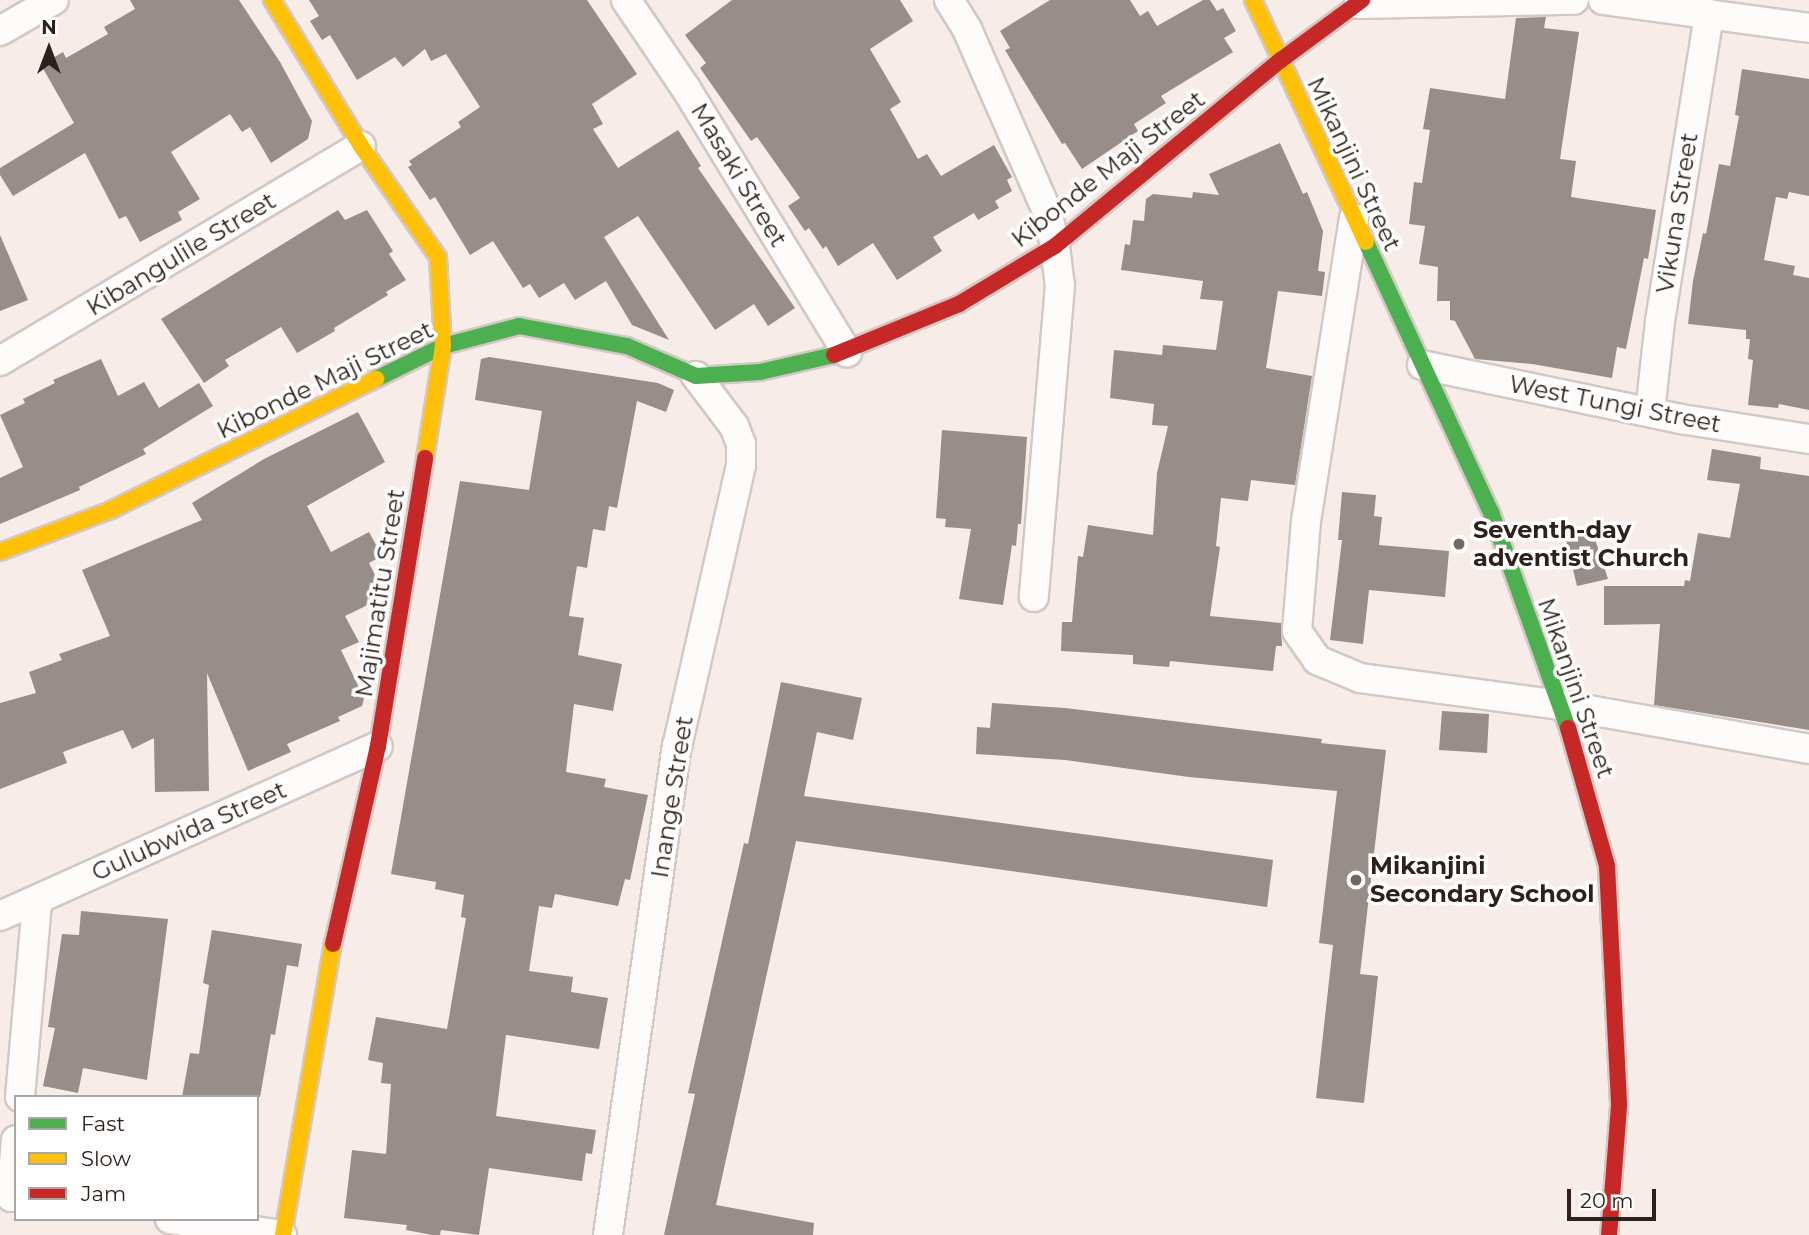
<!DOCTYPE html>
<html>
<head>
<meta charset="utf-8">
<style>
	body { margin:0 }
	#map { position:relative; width:1809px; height:1235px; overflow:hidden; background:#f7ece7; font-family:Montserrat,sans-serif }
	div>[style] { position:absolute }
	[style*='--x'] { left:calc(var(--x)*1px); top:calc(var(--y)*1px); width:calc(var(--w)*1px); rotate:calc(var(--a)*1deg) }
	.building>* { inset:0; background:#988e89 }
	.roads { filter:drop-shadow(2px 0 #d3c8c3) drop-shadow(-2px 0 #d3c8c3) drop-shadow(0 2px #d3c8c3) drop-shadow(0 -2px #d3c8c3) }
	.street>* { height:28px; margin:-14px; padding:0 14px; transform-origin:14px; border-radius:14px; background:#fefcfb }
	.fast>* { height:16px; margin:-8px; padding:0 8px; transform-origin:8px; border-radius:8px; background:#4caf50 }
	.slow>* { height:16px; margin:-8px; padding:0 8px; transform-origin:8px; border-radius:8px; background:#ffc107 }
	.jam>* { height:16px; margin:-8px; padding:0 8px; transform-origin:8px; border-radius:8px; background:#c62828 }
	.dots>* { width:19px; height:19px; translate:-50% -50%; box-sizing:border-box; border:4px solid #fff; border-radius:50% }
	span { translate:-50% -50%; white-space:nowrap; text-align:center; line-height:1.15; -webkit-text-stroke:7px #fff; paint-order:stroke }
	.street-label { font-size:24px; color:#2e211b }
	.poi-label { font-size:24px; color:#2e211b; font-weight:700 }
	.left { translate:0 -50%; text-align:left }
	.legend { position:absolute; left:14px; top:1095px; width:245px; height:126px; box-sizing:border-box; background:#fff; border:2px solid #aba6a4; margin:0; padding:9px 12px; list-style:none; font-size:21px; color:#2e211b }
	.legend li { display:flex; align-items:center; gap:14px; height:35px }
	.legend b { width:35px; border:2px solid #aba6a4 }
	.north { position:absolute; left:14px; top:14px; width:70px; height:70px; -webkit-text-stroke:5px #fff; paint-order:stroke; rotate:0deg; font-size:19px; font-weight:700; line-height:28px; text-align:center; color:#2e211b }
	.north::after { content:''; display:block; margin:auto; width:24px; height:32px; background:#2e211b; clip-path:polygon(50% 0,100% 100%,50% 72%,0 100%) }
	.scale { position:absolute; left:1567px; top:1189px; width:89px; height:32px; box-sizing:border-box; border:4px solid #2e211b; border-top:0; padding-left:9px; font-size:21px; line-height:24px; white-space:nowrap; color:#2e211b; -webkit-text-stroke:5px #fff; paint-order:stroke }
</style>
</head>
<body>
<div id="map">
	<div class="building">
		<div style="clip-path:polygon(130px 0,239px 0,280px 62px,312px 121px,308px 139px,271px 163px,250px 127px,242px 132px,230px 114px,171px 152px,200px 199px,178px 212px,182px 220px,140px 242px,126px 216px,119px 219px,85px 153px,13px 196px,0 175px,0 168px,74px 123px,41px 65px,63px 52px,66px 58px,108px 34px,104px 27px,135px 9px)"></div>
		<div style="clip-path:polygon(309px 0,587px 0,637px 74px,592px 104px,603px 124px,593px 129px,618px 168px,678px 130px,701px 166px,698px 168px,795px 308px,768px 326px,754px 304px,715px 330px,638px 216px,604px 237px,669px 340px,632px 325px,606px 281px,575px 300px,564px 283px,539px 298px,530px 284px,523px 288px,493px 241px,470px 255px,435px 197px,430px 200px,408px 167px,412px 165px,409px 161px,461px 127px,458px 122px,480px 107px,446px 54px,431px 61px,425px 49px,403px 67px,395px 57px,357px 80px,330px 35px,322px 40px,310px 21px,319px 16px)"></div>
		<div style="clip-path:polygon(732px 0,900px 0,913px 21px,870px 49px,901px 102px,890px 109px,918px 159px,927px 154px,941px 176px,994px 145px,1012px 177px,1007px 180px,1012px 191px,995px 201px,999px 208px,978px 220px,974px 213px,933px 237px,942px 251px,897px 280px,873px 243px,838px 266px,826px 246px,823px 249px,809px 228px,805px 231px,788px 206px,800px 198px,757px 137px,751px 141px,700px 68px,706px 63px,685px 35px)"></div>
		<div style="clip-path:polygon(1050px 0,1130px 0,1140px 16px,1148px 11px,1157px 26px,1203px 0,1210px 0,1217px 11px,1223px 8px,1236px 31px,1224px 38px,1233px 52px,1161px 96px,1166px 103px,1134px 124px,1138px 131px,1082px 169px,1065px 143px,1062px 144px,1005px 50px,1010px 48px,1000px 31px)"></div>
		<div style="clip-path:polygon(1546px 17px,1544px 28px,1579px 32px,1560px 159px,1576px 161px,1571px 197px,1656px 210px,1648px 259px,1644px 258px,1626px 349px,1617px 347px,1612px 378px,1532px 364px,1475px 359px,1455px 321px,1450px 320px,1450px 301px,1437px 301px,1438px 267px,1419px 264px,1425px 226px,1409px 224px,1414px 182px,1422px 183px,1430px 130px,1423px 129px,1430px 88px,1505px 99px,1516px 18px)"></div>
		<div style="clip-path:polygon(1742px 69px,1809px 79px,1809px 196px,1789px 192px,1787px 199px,1776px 197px,1764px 260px,1795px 266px,1793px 275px,1809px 278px,1809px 410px,1779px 404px,1778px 408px,1748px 405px,1753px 360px,1748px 359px,1750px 339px,1746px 339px,1746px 330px,1688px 324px,1693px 281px,1703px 233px,1706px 234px,1719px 164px,1730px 166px,1739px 116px,1735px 115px)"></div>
		<div style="clip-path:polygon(1280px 143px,1303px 194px,1307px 192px,1323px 231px,1318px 271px,1325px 272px,1322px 296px,1278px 291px,1266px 368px,1312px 376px,1295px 485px,1251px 480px,1248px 501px,1221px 498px,1216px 546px,1220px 547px,1210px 616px,1281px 623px,1282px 646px,1276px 646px,1273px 671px,1170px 661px,1169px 667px,1133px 664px,1133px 655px,1061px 651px,1062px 622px,1072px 622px,1078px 556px,1083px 557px,1088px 525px,1153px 535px,1157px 473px,1168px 426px,1152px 425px,1154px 404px,1110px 398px,1114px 350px,1162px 355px,1163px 345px,1216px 350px,1223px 301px,1200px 299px,1203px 281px,1121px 270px,1125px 244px,1130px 245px,1133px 220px,1144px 221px,1146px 199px,1153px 194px,1192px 198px,1193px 192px,1219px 195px,1209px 174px)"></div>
		<div style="clip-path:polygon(338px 210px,345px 220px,367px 210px,393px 251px,389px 254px,406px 280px,386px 292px,388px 295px,334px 328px,335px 331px,297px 353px,281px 327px,225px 360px,229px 366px,204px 383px,161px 319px)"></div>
		<div style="clip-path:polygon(0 235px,28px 300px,0 311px)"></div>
		<div style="clip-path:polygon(489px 357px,658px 383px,674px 390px,666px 412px,637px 401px,617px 508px,609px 506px,605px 531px,593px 529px,587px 568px,577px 566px,569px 616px,584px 618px,578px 655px,622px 664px,613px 711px,574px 704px,566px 772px,606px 779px,604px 787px,648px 795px,630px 880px,625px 879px,618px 906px,555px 894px,552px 908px,539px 906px,529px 971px,573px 977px,571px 992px,608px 998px,599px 1049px,506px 1035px,496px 1116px,596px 1130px,592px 1154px,586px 1153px,582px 1181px,489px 1168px,479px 1235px,441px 1230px,440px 1235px,432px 1235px,406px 1230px,407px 1225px,344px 1218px,352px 1150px,386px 1154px,391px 1084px,381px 1083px,383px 1063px,368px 1060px,376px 1017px,447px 1029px,466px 918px,461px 917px,464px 895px,435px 889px,436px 882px,391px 874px,460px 481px,529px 490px,542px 411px,475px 400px,481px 359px)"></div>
		<div style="clip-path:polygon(101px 359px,118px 396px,144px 382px,159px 408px,199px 383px,213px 406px,143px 449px,146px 454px,79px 487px,80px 490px,0 524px,0 478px,23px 467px,0 415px,25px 403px,23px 399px,55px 383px,53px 380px)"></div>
		<div style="clip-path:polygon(358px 412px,385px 462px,307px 506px,331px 552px,369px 532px,382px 556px,369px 563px,378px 581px,372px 584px,380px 599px,345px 616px,359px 642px,341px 650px,364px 698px,362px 706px,338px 717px,340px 721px,287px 744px,291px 752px,248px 771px,207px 673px,209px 791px,155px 792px,154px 738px,132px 749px,123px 730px,63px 752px,67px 763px,0 789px,0 703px,36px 693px,29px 672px,62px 660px,59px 654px,110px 636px,82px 570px,202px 520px,192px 503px,264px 459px)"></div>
		<div style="clip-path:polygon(942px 430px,1027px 437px,1021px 524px,1018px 524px,1016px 546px,1012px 545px,1003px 605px,959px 599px,971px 529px,945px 527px,946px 519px,936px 518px)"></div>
		<div style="clip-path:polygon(1712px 449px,1761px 457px,1760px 469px,1809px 476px,1809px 730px,1654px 705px,1660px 624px,1604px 625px,1604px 586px,1684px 586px,1685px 580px,1690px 581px,1698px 533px,1730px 538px,1740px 484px,1707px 480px)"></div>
		<div style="clip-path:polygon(1342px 492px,1376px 495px,1374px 516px,1382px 517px,1379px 545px,1449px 551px,1445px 597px,1369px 590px,1363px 644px,1330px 640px,1342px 540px,1338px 540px)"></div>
		<div style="clip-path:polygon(1592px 530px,1608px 579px,1577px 586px,1565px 536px)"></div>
		<div style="clip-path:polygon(781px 682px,862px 698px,853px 740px,817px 732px,804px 796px,1273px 860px,1267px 907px,796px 841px,716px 1205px,814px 1223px,813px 1235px,664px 1235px,695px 1094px,688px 1093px,744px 843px,748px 844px)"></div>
		<div style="clip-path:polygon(992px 703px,1065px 708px,1322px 739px,1321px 743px,1386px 750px,1360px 974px,1378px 976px,1364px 1103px,1316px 1098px,1333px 945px,1319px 943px,1337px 791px,1189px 777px,1065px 760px,976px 754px,977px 727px,990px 728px)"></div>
		<div style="clip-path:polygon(1442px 711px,1489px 714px,1487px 753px,1439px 750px)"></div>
		<div style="clip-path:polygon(81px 911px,168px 919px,147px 1080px,83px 1068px,78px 1093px,43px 1086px,55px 1028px,48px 1027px,62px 934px,79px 935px)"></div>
		<div style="clip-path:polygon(212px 930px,302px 944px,298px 967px,287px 965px,275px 1035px,271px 1034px,260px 1097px,182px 1097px,190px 1053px,199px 1054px,209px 985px,203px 983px)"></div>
	</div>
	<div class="roads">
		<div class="street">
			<div style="--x:626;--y:0;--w:105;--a:55.9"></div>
			<div style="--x:685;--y:87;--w:311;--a:58.6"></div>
			<div style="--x:949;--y:0;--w:34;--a:58"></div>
			<div style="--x:967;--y:29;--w:199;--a:66.3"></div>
			<div style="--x:1047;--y:211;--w:36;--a:77"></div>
			<div style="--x:1055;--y:246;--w:39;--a:83"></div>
			<div style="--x:1060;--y:285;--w:313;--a:94.8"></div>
			<div style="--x:1603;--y:0;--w:208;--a:7.7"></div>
			<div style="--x:1359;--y:4;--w:215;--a:-1.1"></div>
			<div style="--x:0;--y:31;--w:62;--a:-29.9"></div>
			<div style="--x:1354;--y:218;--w:307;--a:99"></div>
			<div style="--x:1306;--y:521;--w:110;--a:94.7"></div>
			<div style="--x:1297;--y:631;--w:35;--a:55"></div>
			<div style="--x:1317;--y:660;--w:47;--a:22.7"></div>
			<div style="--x:1360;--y:678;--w:202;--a:7.7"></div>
			<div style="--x:1560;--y:705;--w:253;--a:10"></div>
			<div style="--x:0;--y:361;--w:420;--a:-30.8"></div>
			<div style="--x:1422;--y:365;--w:265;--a:11.8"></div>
			<div style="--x:1681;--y:419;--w:130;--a:8.9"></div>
			<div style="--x:1650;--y:412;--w:92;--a:-83.7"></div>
			<div style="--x:1660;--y:321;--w:311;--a:-80.9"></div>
			<div style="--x:0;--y:916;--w:414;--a:-24.2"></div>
			<div style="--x:20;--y:1097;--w:197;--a:-85"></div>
			<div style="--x:11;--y:1197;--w:57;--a:-85"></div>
			<div style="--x:170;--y:1219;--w:113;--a:8.1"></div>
			<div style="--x:608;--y:1235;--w:493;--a:-82"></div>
			<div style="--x:677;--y:747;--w:289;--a:-77.2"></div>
			<div style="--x:741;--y:465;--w:21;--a:-90"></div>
			<div style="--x:741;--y:444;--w:19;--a:-111"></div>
			<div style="--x:734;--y:426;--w:63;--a:-127.2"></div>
		</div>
		<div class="fast">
			<div style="--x:1366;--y:242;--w:298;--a:65.2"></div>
			<div style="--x:1491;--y:512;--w:229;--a:70.4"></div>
			<div style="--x:376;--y:379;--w:75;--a:-26.2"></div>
			<div style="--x:443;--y:346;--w:79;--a:-14.7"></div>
			<div style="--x:519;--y:326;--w:110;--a:10.5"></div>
			<div style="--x:627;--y:346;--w:75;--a:23.5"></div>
			<div style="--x:696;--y:376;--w:64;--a:-3.6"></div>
			<div style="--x:760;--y:372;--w:76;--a:-12.9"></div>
		</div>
		<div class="slow">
			<div style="--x:272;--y:0;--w:171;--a:58.6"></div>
			<div style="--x:361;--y:146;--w:135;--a:55.3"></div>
			<div style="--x:438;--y:257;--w:89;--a:86.8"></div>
			<div style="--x:443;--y:346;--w:113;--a:99.1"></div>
			<div style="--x:1253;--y:0;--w:267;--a:65"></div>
			<div style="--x:0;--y:552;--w:119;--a:-20.7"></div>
			<div style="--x:111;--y:510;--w:296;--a:-26.3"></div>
			<div style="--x:283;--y:1235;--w:295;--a:-80.3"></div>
		</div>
		<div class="jam">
			<div style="--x:834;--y:355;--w:135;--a:-22.2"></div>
			<div style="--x:959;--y:304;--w:112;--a:-31.1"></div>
			<div style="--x:1055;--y:246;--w:293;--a:-39.5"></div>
			<div style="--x:1281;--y:60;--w:101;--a:-36.5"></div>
			<div style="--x:1568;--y:728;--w:143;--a:74.2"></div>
			<div style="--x:1607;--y:866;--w:240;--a:87.1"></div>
			<div style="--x:1619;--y:1106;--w:129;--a:94.4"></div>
			<div style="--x:333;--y:944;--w:203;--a:-77.2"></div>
			<div style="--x:378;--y:746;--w:292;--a:-80.7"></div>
		</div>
	</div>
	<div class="dots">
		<div style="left:1459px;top:544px;background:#746862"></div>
		<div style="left:1356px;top:880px;background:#746862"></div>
	</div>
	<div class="street-label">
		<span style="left:1354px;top:164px;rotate:65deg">Mikanjini Street</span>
		<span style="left:1108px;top:169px;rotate:-38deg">Kibonde Maji Street</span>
		<span style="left:739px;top:175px;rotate:59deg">Masaki Street</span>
		<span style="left:1677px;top:213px;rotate:-81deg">Vikuna Street</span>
		<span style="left:181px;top:254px;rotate:-31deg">Kibangulile Street</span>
		<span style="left:325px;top:380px;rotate:-26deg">Kibonde Maji Street</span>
		<span style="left:1615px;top:404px;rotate:11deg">West Tungi Street</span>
		<span style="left:380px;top:593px;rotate:-81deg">Majimatitu Street</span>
		<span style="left:1576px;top:688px;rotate:71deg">Mikanjini Street</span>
		<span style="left:672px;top:797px;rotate:-81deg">Inange Street</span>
		<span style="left:189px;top:831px;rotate:-24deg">Gulubwida Street</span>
	</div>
	<div class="poi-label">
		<span class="left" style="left:1473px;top:544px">Seventh-day<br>adventist Church</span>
		<span class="left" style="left:1370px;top:880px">Mikanjini<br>Secondary School</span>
	</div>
	<ul class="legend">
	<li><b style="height:9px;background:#4caf50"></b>Fast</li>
	<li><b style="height:9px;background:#ffc107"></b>Slow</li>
	<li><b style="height:9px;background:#c62828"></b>Jam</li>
	</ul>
	<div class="north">N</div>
	<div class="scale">20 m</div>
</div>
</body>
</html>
